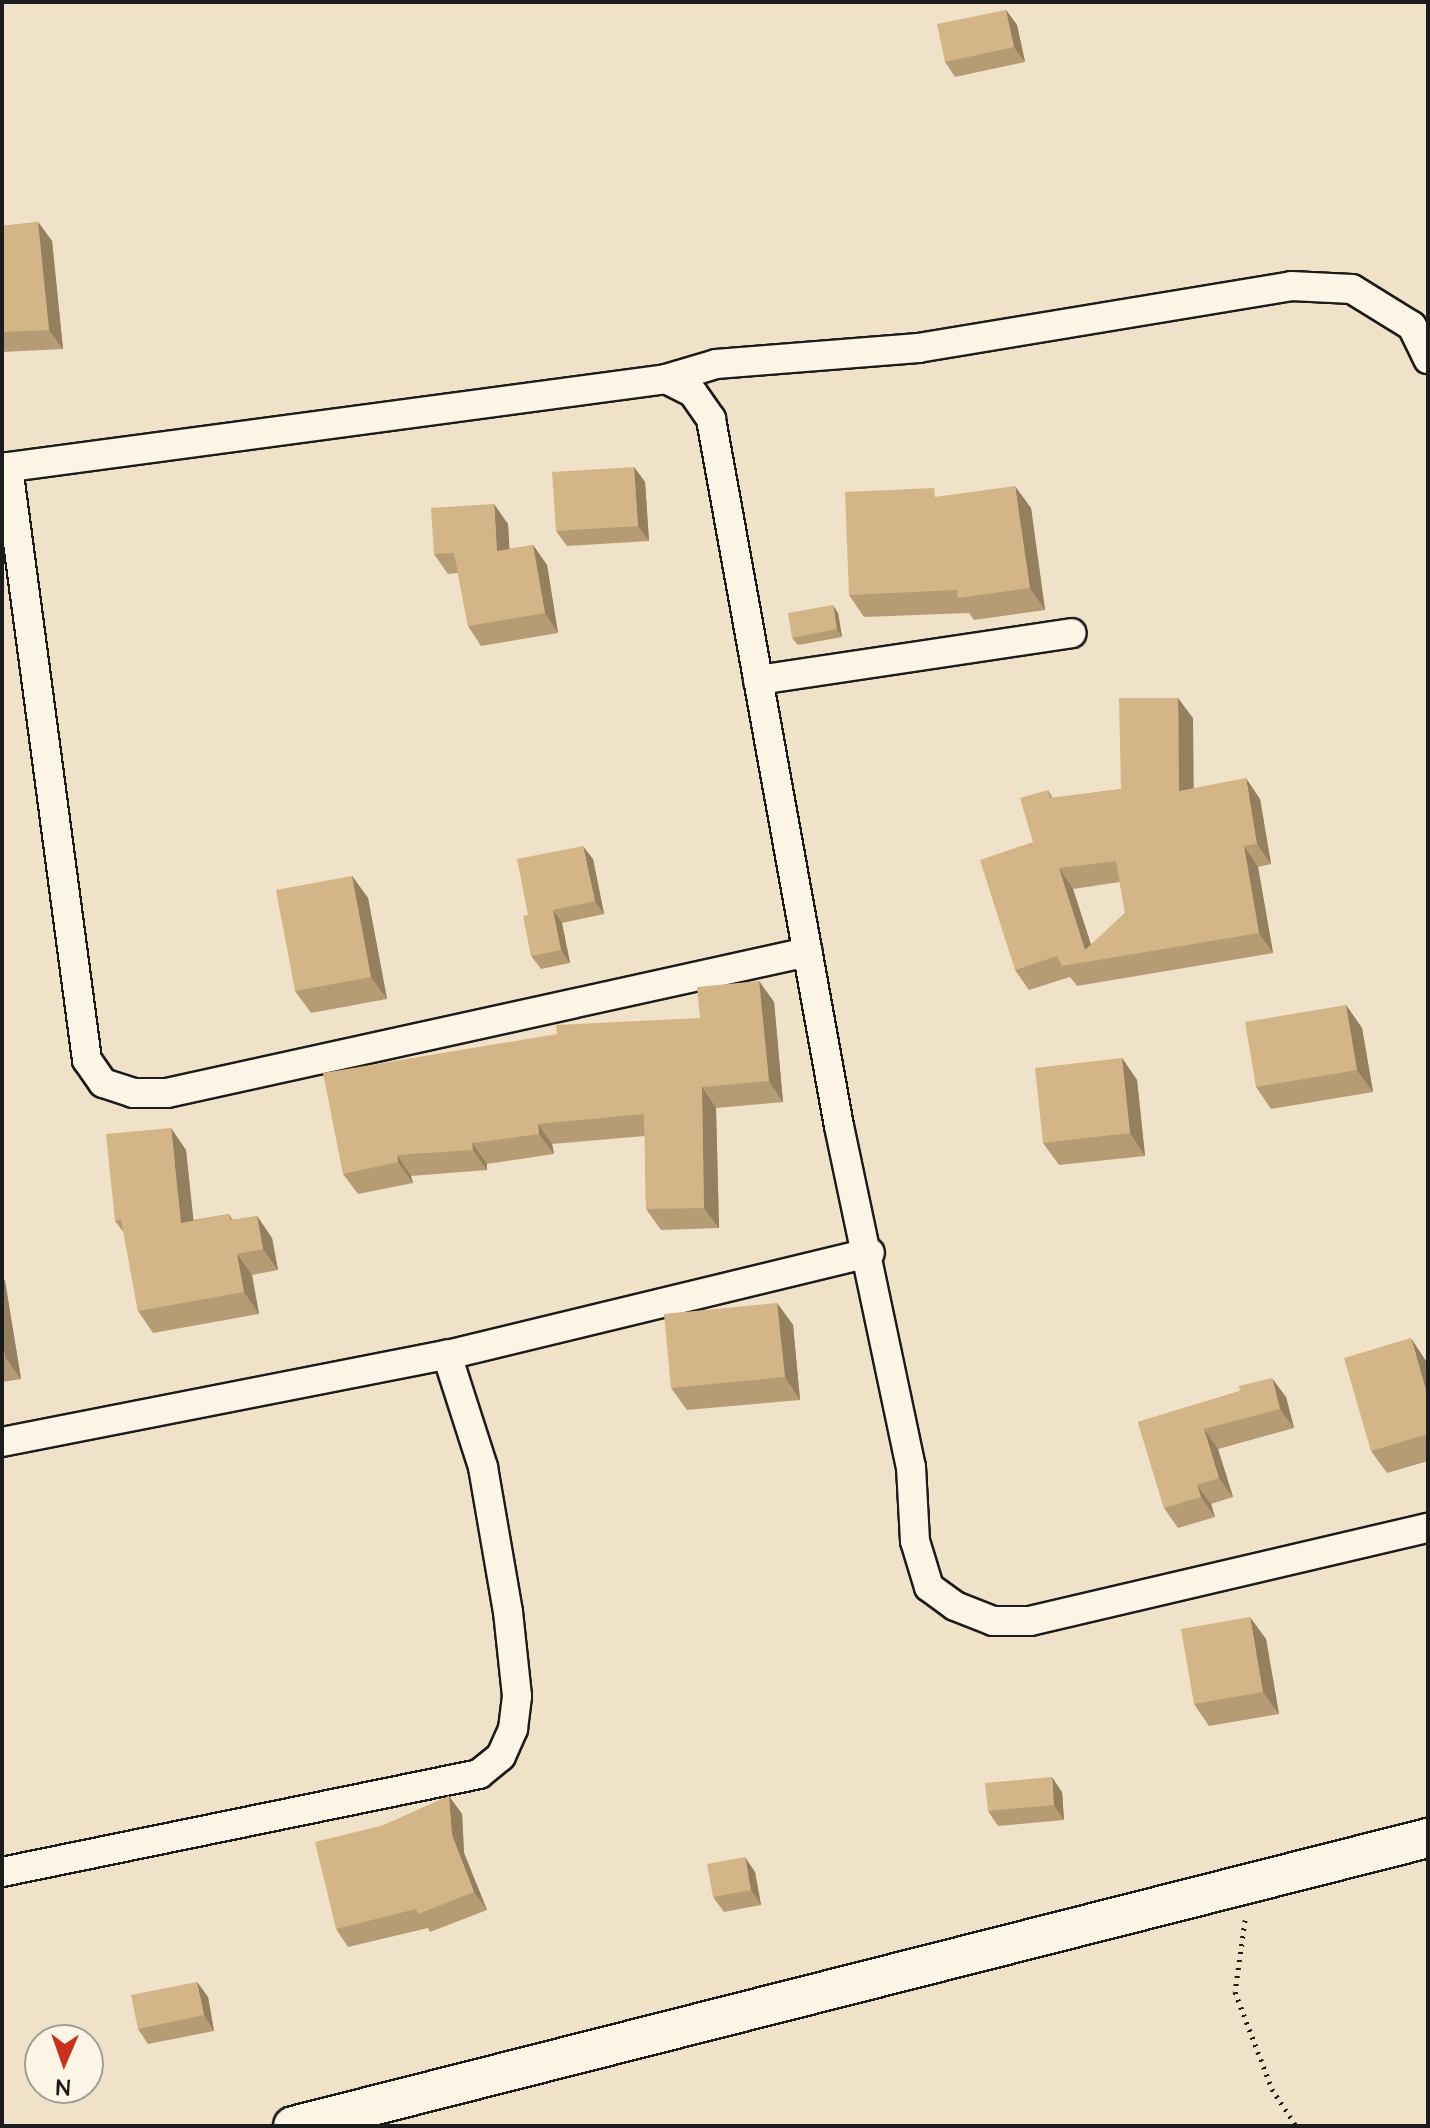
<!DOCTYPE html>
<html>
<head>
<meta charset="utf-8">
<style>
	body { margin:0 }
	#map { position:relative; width:1430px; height:2128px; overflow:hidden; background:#f0e2c9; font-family:"Architects Daughter",sans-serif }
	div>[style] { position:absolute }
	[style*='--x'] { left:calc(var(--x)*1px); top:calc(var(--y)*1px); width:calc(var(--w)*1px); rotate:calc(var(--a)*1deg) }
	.path>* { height:5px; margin-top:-2.5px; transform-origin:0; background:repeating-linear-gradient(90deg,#1c1c1c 0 2px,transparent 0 8px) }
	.roads { filter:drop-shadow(2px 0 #1c1c1c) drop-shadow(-2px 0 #1c1c1c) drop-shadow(0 2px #1c1c1c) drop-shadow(0 -2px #1c1c1c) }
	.minor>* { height:28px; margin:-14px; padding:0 14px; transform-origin:14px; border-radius:14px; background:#fcf5e5 }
	.secondary>* { height:38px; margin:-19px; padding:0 19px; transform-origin:19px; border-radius:19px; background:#fcf5e5 }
	.wall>* { inset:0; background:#b69c74 }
	.shaded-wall>* { inset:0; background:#947f5e }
	.building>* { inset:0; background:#d4b587 }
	span { translate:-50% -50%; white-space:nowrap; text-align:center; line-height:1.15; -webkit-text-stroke:6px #fcf5e5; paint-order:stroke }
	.frame { position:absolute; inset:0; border:4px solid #1c1c1c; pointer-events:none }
	.north { position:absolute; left:24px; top:2024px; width:80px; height:80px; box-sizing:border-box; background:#fcf5e5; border:2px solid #a29e95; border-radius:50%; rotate:182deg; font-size:22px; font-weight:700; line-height:32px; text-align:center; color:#1c1c1c }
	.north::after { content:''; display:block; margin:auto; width:28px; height:36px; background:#c8321e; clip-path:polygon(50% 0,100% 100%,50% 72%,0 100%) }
</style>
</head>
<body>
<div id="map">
	<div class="path">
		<div style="--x:1245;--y:1920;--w:73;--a:97.9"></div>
		<div style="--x:1235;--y:1992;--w:104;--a:69.1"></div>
		<div style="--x:1272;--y:2089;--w:44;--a:57"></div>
	</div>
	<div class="roads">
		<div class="minor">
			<div style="--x:666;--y:379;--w:52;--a:-16.7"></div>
			<div style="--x:716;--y:364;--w:203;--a:-4.5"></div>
			<div style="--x:918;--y:348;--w:378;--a:-9.4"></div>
			<div style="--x:1291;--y:286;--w:61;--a:2.8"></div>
			<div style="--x:1352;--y:289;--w:70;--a:31.7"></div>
			<div style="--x:1412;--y:326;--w:37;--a:64"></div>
			<div style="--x:8;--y:467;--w:598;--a:82.41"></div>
			<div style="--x:87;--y:1060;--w:28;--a:55"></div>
			<div style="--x:103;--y:1083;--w:32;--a:18"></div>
			<div style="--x:133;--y:1093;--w:34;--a:0"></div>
			<div style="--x:167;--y:1093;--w:656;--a:-12.41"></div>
			<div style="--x:2;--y:468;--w:670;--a:-7.63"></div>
			<div style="--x:666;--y:379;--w:30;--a:27"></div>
			<div style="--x:693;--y:393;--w:32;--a:55"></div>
			<div style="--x:711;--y:419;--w:718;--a:79.74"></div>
			<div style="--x:839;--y:1126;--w:349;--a:78.1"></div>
			<div style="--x:911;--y:1467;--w:74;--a:86.9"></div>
			<div style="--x:915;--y:1541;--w:48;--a:73.1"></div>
			<div style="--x:929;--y:1587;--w:32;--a:36"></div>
			<div style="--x:955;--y:1606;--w:41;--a:21.5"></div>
			<div style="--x:993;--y:1621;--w:37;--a:0"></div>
			<div style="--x:1030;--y:1621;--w:409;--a:-13.2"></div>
			<div style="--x:758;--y:680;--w:317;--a:-8.5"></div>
			<div style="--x:2;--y:1442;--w:453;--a:-11.1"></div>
			<div style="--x:447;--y:1355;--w:435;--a:-13.6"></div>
			<div style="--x:2;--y:1872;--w:487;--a:-11.6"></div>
			<div style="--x:479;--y:1774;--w:28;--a:-39"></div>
			<div style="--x:501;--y:1756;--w:30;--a:-66"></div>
			<div style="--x:513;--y:1729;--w:33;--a:-83"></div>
			<div style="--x:517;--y:1696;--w:84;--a:-96.1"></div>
			<div style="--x:508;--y:1612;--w:147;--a:-99.8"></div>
			<div style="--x:483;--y:1467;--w:118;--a:-107.8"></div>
		</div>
		<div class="secondary">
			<div style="--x:293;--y:2126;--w:1171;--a:-14.24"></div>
		</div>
	</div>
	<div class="wall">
		<div style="clip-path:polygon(1006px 10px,1017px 25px,1025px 62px,955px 77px,945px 62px)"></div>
		<div style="clip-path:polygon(38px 222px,52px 241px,63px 349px,2px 352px,2px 226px)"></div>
		<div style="clip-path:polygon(634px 467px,645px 482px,649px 541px,567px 546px,556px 531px)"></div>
		<div style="clip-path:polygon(940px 496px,1031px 508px,1045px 610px,974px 620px,969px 613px,864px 617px,849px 595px)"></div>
		<div style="clip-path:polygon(508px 524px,509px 549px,533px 545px,547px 565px,558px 633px,481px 646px,468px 626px,458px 573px,448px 574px,434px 554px)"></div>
		<div style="clip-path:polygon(838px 613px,842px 637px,798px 645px,792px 638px)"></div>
		<div style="clip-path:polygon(evenodd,1193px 718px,1193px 788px,1260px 799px,1271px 864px,1258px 867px,1273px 953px,1077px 986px,1070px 977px,1029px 990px,1015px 970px,1033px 842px,1048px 790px,1053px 798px,1121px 789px,1193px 718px,1120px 882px,1125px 913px,1091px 945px,1073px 889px,1120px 882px)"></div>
		<div style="clip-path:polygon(593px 859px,604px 914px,562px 923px,570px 963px,541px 969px,531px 956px,528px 915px)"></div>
		<div style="clip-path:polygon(352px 876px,368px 898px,387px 999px,311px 1013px,295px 991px)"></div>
		<div style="clip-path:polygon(759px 981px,774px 1002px,783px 1102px,716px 1108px,719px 1228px,661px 1230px,646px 1209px,645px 1136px,552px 1144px,554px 1154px,487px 1164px,487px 1170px,411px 1176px,413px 1183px,358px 1194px,343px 1174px,700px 1018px)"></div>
		<div style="clip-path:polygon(1346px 1005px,1362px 1028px,1373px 1092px,1271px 1109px,1256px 1087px)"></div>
		<div style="clip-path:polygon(1122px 1058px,1137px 1080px,1145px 1156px,1059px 1165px,1043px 1143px)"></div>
		<div style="clip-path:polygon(186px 1150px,193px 1220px,229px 1214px,233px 1220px,257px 1216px,272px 1238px,278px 1270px,252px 1275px,259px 1314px,153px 1333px,138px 1311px,124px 1233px,115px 1221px)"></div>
		<div style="clip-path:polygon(2px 1277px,5px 1281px,21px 1379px,2px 1382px)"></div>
		<div style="clip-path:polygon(777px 1303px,793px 1325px,800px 1400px,687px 1410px,671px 1388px)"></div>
		<div style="clip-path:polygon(1426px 1361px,1428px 1367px,1428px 1461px,1387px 1473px,1371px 1451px)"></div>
		<div style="clip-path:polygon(1240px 1391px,1286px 1397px,1294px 1428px,1218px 1449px,1233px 1497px,1211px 1504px,1215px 1517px,1178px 1528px,1164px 1508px,1138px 1422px)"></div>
		<div style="clip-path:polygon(1266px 1639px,1279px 1714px,1209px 1726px,1194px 1704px)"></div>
		<div style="clip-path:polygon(1062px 1792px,1064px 1820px,998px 1826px,988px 1811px)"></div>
		<div style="clip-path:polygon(449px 1796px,462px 1814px,464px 1853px,487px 1910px,430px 1932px,428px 1928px,348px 1947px,336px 1929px,384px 1825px)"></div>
		<div style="clip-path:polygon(755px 1872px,761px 1905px,724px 1912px,713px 1897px)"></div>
		<div style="clip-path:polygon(197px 1982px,208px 1997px,214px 2031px,148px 2044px,138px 2029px)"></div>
	</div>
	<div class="shaded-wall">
		<div style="clip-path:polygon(1006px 10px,1017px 25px,1025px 62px,1014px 47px)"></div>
		<div style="clip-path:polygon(38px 222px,52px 241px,63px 349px,49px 330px)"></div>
		<div style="clip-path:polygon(634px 467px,645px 482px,649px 541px,638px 526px)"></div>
		<div style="clip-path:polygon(1015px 486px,1031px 508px,1045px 610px,1030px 588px)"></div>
		<div style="clip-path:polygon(494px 504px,508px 524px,511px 571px,497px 551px)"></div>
		<div style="clip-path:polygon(533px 545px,547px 565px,558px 633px,545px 613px)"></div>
		<div style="clip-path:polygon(833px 605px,838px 613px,842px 637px,837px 629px)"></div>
		<div style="clip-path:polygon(1178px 698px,1193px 718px,1194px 811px,1179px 791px)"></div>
		<div style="clip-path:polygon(1246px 778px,1260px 799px,1271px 864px,1257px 844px)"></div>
		<div style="clip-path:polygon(583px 846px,593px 859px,604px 914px,595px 901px)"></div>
		<div style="clip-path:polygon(1244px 846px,1258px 867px,1273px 953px,1259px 933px)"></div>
		<div style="clip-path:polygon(1059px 868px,1073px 889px,1096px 960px,1085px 950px)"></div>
		<div style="clip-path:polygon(352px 876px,368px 898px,387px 999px,371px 977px)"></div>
		<div style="clip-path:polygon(553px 910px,562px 923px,570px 963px,561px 950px)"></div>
		<div style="clip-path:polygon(759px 981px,774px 1002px,783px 1102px,769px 1081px)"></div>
		<div style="clip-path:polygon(1346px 1005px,1362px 1028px,1373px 1092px,1357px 1070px)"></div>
		<div style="clip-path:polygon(1122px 1058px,1137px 1080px,1145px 1156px,1130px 1133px)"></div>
		<div style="clip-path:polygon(702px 1087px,716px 1108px,719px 1228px,704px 1208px)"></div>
		<div style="clip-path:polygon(538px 1124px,552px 1144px,554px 1154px,539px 1134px)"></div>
		<div style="clip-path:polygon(171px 1128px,186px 1150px,196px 1244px,181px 1223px)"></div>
		<div style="clip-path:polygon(472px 1143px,487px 1164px,487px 1170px,473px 1150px)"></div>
		<div style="clip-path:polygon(397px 1155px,411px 1176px,413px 1183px,398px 1162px)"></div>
		<div style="clip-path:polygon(257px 1216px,272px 1238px,278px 1270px,263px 1249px)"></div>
		<div style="clip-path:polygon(237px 1254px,252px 1275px,259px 1314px,244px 1292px)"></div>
		<div style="clip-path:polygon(2px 1277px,5px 1281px,21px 1379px,5px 1357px,2px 1336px)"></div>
		<div style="clip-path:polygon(777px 1303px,793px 1325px,800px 1400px,785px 1377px)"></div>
		<div style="clip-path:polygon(1411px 1338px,1426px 1361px,1428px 1367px,1428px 1397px)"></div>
		<div style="clip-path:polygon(1272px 1378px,1286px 1397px,1294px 1428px,1280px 1409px)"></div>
		<div style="clip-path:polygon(1204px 1429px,1218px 1449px,1233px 1497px,1219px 1478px)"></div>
		<div style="clip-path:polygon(1197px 1485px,1211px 1504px,1215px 1517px,1201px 1497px)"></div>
		<div style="clip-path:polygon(1250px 1617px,1266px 1639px,1279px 1714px,1263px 1692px)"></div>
		<div style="clip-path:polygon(1052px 1777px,1062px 1792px,1064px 1820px,1054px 1805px)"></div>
		<div style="clip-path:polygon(449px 1796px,462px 1814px,464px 1853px,487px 1910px,474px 1892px,452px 1835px)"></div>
		<div style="clip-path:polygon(745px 1857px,755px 1872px,761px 1905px,751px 1890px)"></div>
		<div style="clip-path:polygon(197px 1982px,208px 1997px,214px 2031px,204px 2015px)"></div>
	</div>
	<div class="building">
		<div style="clip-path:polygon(1006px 10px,1014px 47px,945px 62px,937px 24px)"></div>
		<div style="clip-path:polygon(38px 222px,49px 330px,2px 332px,2px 226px)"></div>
		<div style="clip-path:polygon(634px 467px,638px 526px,556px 531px,552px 472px)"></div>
		<div style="clip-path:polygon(1015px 486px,1030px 588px,958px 598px,957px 590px,849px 595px,845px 492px,934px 488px,935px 497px)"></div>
		<div style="clip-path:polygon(494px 504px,497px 551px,533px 545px,545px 613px,468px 626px,454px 553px,434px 554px,431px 508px)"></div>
		<div style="clip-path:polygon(833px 605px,837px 629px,792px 638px,788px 613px)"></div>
		<div style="clip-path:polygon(evenodd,1119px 698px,1178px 698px,1179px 791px,1246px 778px,1257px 844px,1244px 846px,1259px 933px,1062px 966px,1057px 956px,1015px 970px,980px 860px,1033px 842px,1020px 798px,1048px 790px,1050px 798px,1121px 789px,1119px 698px,1116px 861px,1125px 913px,1085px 950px,1059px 868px,1116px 861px)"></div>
		<div style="clip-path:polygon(583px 846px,595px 901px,553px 910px,561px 950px,531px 956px,523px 916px,528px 915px,517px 859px)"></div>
		<div style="clip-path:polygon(352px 876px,371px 977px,295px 991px,276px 890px)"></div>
		<div style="clip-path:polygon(759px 981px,769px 1081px,702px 1087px,704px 1208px,646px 1209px,644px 1114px,538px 1124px,539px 1134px,472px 1143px,473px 1150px,397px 1155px,398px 1162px,343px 1174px,323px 1073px,557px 1034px,556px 1025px,700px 1018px,697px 987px)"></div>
		<div style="clip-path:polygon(1346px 1005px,1357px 1070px,1256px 1087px,1245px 1022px)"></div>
		<div style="clip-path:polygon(1122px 1058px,1130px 1133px,1043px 1143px,1035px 1068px)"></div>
		<div style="clip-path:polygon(171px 1128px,181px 1223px,229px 1214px,230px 1220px,257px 1216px,263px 1249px,237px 1254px,244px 1292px,138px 1311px,121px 1220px,115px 1221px,106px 1134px)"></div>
		<div style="clip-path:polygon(777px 1303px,785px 1377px,671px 1388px,664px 1314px)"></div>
		<div style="clip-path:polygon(2px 1336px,5px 1357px,2px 1357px)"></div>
		<div style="clip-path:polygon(1411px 1338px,1428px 1397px,1428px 1434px,1371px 1451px,1344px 1358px)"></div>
		<div style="clip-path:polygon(1272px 1378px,1280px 1409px,1204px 1429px,1219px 1478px,1197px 1485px,1201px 1497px,1164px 1508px,1138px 1422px,1240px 1391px,1239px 1386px)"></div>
		<div style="clip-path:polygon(1250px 1617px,1263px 1692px,1194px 1704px,1181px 1629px)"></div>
		<div style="clip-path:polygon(1052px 1777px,1054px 1805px,988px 1811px,985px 1783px)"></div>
		<div style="clip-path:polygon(449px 1796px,452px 1835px,474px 1892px,418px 1914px,416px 1909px,336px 1929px,315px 1842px,384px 1825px)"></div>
		<div style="clip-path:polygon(745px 1857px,751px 1890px,713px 1897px,707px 1864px)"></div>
		<div style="clip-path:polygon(197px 1982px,204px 2015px,138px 2029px,131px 1995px)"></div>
	</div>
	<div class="frame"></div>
	<div class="north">N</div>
</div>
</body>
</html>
